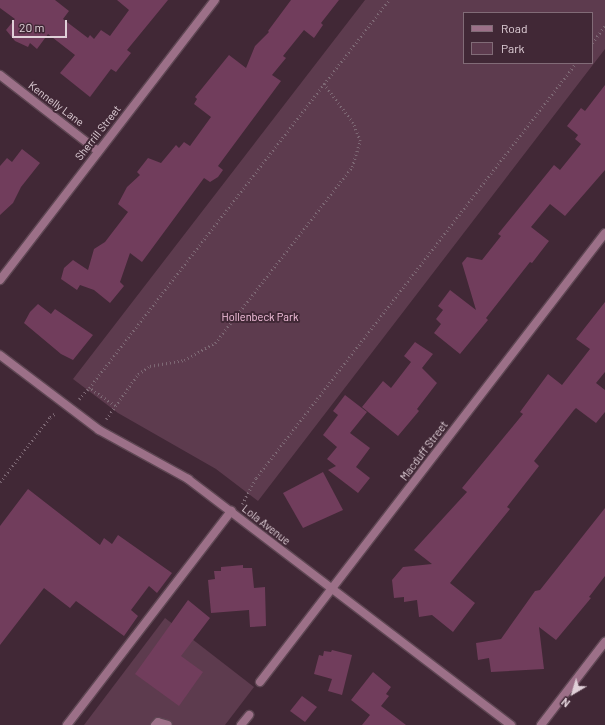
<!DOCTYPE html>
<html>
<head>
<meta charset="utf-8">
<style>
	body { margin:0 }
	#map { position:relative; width:605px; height:725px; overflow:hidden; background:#412836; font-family:Barlow,sans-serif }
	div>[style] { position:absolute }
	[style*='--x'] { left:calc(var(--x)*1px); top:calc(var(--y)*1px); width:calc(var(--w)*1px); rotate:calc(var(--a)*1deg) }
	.green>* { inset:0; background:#5d3b4e }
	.building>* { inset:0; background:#713d5c }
	.path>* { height:2.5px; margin-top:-1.25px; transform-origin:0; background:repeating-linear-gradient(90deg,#7d6874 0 1px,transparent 0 4px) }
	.roads { filter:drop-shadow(1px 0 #5e4653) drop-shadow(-1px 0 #5e4653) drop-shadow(0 1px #5e4653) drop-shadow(0 -1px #5e4653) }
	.service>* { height:8px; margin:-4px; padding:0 4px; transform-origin:4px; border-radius:4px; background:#9c7088 }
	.minor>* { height:8px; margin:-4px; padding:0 4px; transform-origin:4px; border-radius:4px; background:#9c7088 }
	.tertiary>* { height:8px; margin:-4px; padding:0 4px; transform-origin:4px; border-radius:4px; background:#9c7088 }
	span { translate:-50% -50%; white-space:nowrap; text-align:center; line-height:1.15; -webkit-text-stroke:4px #412836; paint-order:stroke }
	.street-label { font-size:11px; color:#e0d0d8 }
	.park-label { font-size:11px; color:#f9c5e1 }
	.legend { position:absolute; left:463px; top:12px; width:130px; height:52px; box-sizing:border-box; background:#412836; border:1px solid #816b77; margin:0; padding:5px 7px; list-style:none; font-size:12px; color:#e0d0d8 }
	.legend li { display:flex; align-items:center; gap:8px; height:20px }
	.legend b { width:20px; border:1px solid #816b77 }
	.north { position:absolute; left:553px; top:673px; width:40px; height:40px; -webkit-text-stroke:3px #412836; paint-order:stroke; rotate:218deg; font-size:11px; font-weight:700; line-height:16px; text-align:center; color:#e0d0d8 }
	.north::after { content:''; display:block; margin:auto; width:14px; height:18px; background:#e0d0d8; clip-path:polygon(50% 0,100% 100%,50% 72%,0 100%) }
	.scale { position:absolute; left:12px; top:20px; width:55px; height:18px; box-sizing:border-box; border:2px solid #e0d0d8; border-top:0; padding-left:5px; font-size:12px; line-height:14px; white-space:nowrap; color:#e0d0d8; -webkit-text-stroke:3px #412836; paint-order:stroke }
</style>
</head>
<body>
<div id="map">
	<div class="green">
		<div style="clip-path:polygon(evenodd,365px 0,605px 0,605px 49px,258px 501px,216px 469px,118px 413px,73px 379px,365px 0,464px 13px,592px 13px,592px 63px,464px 63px,464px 13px)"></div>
		<div style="clip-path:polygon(165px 618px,254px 687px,225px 725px,84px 725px)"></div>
	</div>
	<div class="building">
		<div style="clip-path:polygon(0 0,55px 0,69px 11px,63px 19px,88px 38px,90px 35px,94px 39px,101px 30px,110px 36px,129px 10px,117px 0,168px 0,127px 50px,131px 53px,116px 72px,111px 69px,90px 97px,60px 73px,75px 55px,48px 34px,37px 49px,30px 43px,28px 47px,15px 41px,6px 30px,15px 19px,0 8px)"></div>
		<div style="clip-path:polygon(291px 0,339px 0,321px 23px,323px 25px,314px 38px,304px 30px,283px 56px,286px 58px,272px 75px,281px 81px,218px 166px,223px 170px,218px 177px,210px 182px,204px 178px,142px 262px,130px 253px,120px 282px,124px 286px,110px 303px,94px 290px,80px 285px,77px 290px,61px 279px,64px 268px,73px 260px,88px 270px,94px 249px,105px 242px,128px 212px,118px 204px,127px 187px,140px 175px,137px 172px,148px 158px,161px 163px,176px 145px,179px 148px,184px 142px,190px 146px,211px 117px,194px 104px,197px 99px,195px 97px,229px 55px,246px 68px,255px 46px,269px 32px,268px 31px)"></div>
		<div style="clip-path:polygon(605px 85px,605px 170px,565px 216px,550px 204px,531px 227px,549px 241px,532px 263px,530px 262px,486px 318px,488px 320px,460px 354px,434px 333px,441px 324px,436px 319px,443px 310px,438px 306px,450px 290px,476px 310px,462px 263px,467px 257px,482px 260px,501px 236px,498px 234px,554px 165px,560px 170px,581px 144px,575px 139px,578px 135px,567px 126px,581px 108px,585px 111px)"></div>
		<div style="clip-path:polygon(22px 149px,40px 163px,21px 187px,13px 203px,0 215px,0 166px,7px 158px,12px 162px)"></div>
		<div style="clip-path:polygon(605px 302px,605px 372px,596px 383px,605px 390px,605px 412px,596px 423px,576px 408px,574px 410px,534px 461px,539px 466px,507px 507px,510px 509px,450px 583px,475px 603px,453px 632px,432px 615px,419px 617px,417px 600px,404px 602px,404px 597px,394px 598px,392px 580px,403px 567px,432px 564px,414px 550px,467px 492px,462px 488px,523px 414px,520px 412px,548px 374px,562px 385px,590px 349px,576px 339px)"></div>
		<div style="clip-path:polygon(38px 304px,51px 314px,55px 309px,93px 335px,73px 360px,61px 354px,24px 323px,30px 312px)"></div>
		<div style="clip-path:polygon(415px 342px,433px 354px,422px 368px,437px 383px,417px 409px,419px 411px,398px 436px,362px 407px,383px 381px,391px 388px,411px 362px,404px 356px)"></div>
		<div style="clip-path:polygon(345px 395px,367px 412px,350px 433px,370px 448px,356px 467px,370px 478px,358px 493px,328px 470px,336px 466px,327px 459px,337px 447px,323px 435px,338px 415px,333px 411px)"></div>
		<div style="clip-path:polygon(323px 472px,343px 510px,303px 528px,283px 493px)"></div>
		<div style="clip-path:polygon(28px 489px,100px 545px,104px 538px,112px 544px,118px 535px,172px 573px,157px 593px,149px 586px,131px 610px,138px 616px,124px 636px,76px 601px,70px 608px,44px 588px,0 645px,0 526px)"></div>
		<div style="clip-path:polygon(605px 508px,605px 576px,589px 597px,591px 598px,556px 640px,539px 627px,544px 669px,491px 672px,489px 658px,478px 660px,476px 643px,501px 639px,535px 591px,540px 590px)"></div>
		<div style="clip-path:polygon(243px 565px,243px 568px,252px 568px,254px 588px,265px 587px,266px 626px,250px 627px,249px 610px,211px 613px,208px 580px,215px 579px,214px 571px,221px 571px,221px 567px)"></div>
		<div style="clip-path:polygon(188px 600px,210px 618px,181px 656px,203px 672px,179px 706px,135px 674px)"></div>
		<div style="clip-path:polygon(332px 650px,352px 655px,342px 695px,328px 691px,332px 679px,314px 674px,319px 655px,323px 656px,324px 651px,331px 652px)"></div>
		<div style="clip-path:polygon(373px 672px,391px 687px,386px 694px,389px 696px,381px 706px,406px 725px,362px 725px,370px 715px,351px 700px)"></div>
		<div style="clip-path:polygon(302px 696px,317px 707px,305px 722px,290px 711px)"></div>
	</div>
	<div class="path">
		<div style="--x:592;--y:43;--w:21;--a:-53"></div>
		<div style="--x:79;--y:399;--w:15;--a:-48"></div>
		<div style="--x:115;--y:406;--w:32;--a:-145"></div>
		<div style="--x:89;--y:388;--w:490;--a:-52.3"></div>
		<div style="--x:106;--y:419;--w:55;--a:-54.6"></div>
		<div style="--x:138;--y:374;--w:14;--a:-34"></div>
		<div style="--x:150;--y:366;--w:35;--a:-10"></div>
		<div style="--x:184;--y:360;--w:35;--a:-29"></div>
		<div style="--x:215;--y:343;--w:223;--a:-52.1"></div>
		<div style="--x:352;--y:167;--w:27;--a:-73"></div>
		<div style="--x:360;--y:141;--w:19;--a:-111"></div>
		<div style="--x:353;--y:123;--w:50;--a:-126.9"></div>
		<div style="--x:0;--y:482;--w:82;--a:-52.4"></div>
		<div style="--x:50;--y:417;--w:7;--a:-34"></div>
		<div style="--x:242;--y:504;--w:30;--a:-62"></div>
		<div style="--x:256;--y:478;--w:524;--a:-52.36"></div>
	</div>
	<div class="roads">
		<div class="service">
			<div style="--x:67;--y:725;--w:270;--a:-52.5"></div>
			<div style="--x:155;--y:725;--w:4;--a:-45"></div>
			<div style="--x:158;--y:722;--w:10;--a:17"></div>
		</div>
		<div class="minor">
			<div style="--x:0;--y:75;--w:124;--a:37.8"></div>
			<div style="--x:0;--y:280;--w:353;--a:-52.5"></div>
			<div style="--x:260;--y:682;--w:566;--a:-52.46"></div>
			<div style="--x:241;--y:725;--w:13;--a:-51"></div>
			<div style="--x:541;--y:725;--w:105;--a:-52.4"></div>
		</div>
		<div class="tertiary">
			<div style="--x:0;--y:355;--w:124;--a:37.1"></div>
			<div style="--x:99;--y:430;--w:102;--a:28.8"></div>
			<div style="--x:188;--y:479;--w:406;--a:37.3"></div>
		</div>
	</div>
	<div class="street-label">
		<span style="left:56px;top:104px;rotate:37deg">Kennelly Lane</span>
		<span style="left:98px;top:133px;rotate:-52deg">Sherrill Street</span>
		<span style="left:424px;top:451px;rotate:-53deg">Macduff Street</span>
		<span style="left:266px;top:525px;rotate:38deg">Lola Avenue</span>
	</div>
	<div class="park-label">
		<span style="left:260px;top:317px">Hollenbeck Park</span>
	</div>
	<ul class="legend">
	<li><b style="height:5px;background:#9c7088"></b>Road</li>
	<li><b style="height:11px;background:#5d3b4e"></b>Park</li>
	</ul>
	<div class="north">N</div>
	<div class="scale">20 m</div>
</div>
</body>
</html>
